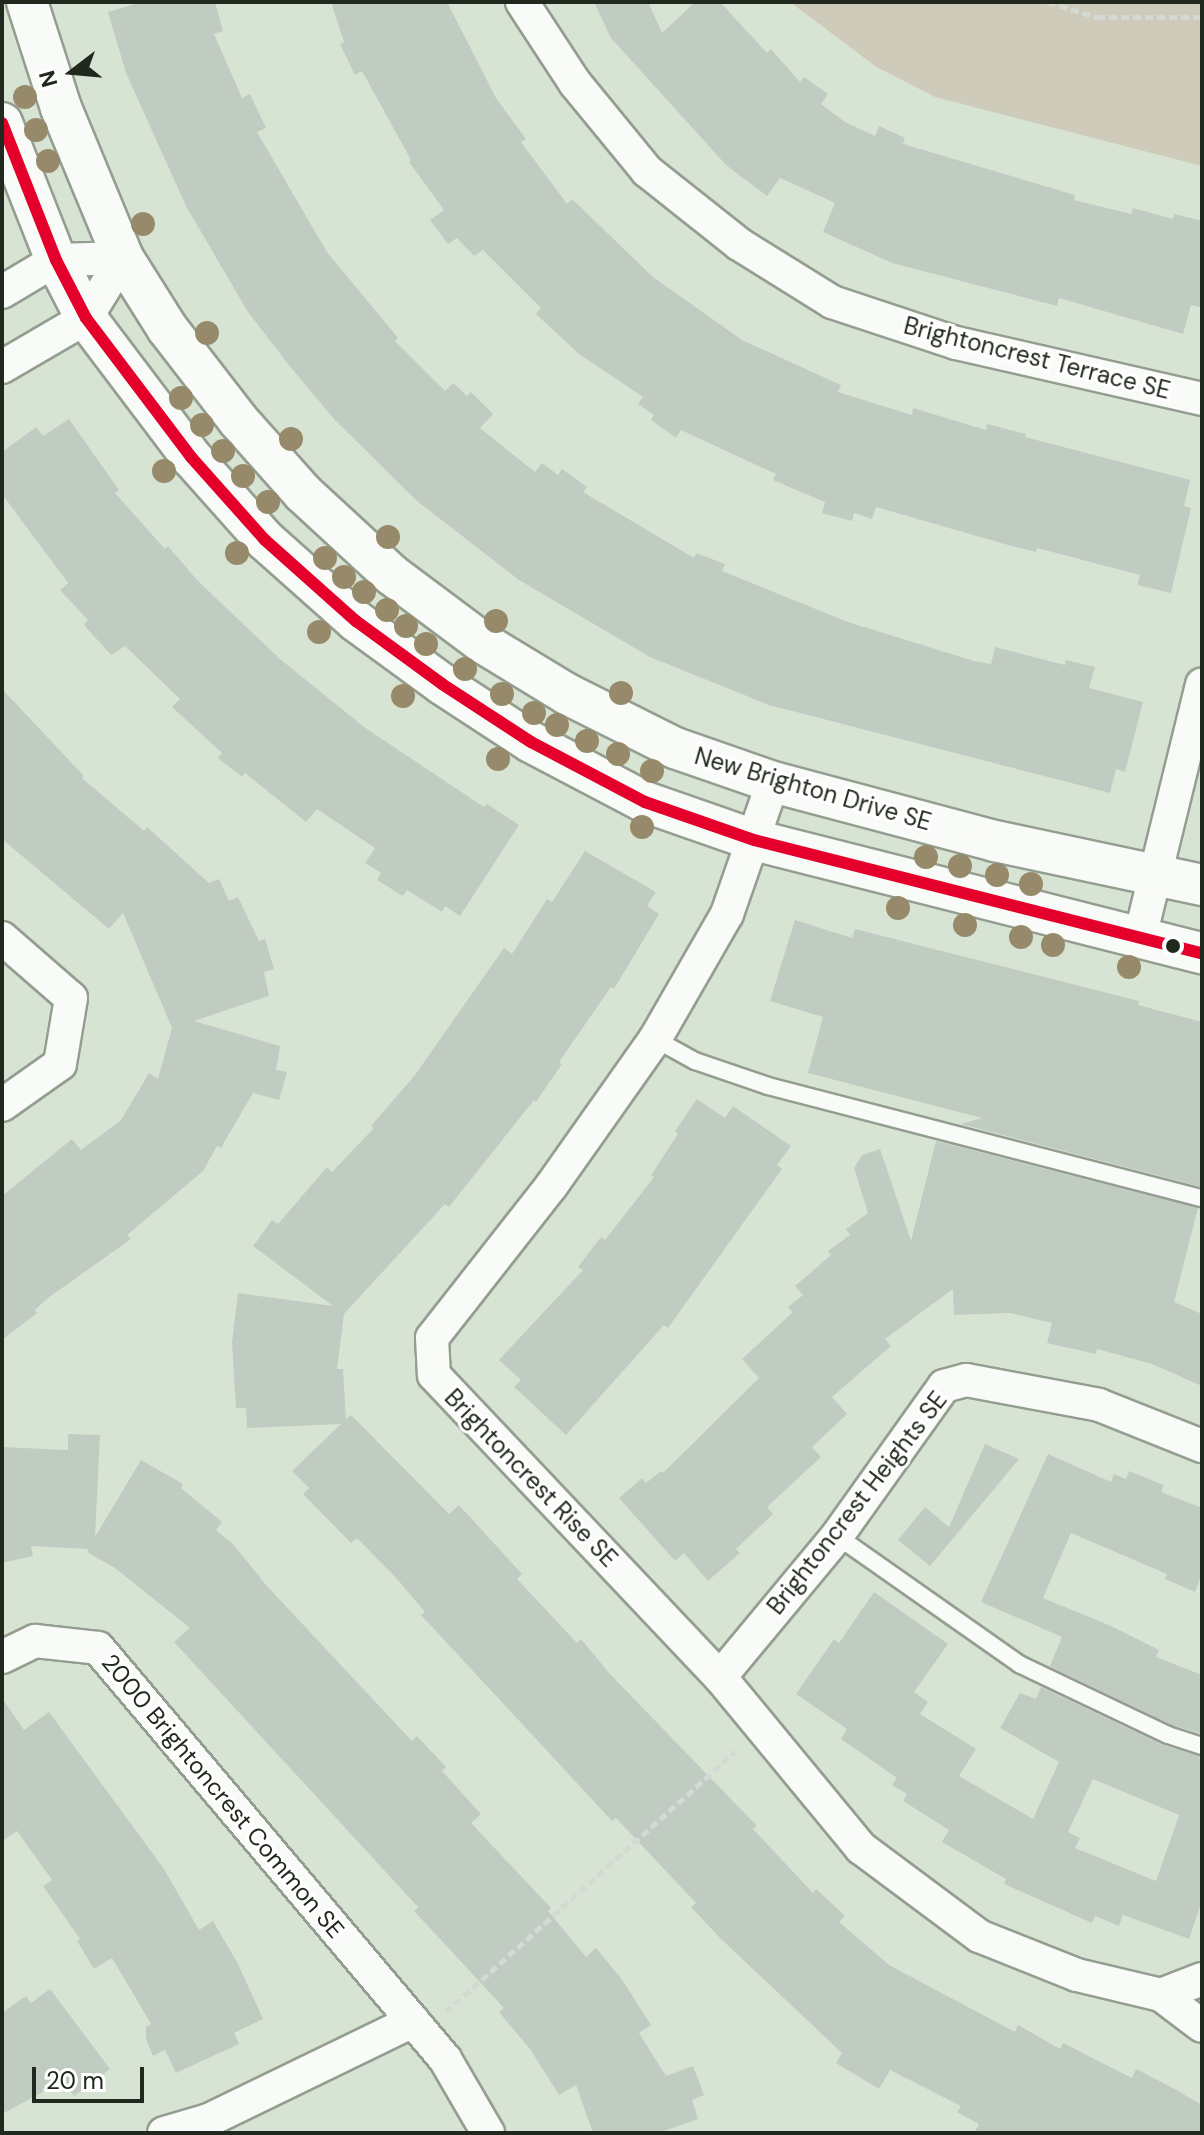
<!DOCTYPE html>
<html>
<head>
<meta charset="utf-8">
<style>
	body { margin:0 }
	#map { position:relative; width:1204px; height:2135px; overflow:hidden; background:#d8e4d3; font-family:"DM Sans",sans-serif }
	div>[style] { position:absolute }
	[style*='--x'] { left:calc(var(--x)*1px); top:calc(var(--y)*1px); width:calc(var(--w)*1px); rotate:calc(var(--a)*1deg) }
	.green>* { inset:0; background:#cecbba }
	.building>* { inset:0; background:#c0ccc2 }
	.path>* { height:5px; margin-top:-2.5px; transform-origin:0; background:repeating-linear-gradient(90deg,#d5d9d4 0 8px,transparent 0 12px) }
	.roads { filter:drop-shadow(2px 0 #949e90) drop-shadow(-2px 0 #949e90) drop-shadow(0 2px #949e90) drop-shadow(0 -2px #949e90) }
	.service>* { height:16px; margin:-8px; padding:0 8px; transform-origin:8px; border-radius:8px; background:#f9fbf8 }
	.minor>* { height:32px; margin:-16px; padding:0 16px; transform-origin:16px; border-radius:16px; background:#f9fbf8 }
	.tertiary>* { height:40px; margin:-20px; padding:0 20px; transform-origin:20px; border-radius:20px; background:#f9fbf8 }
	.bus-1>* { height:12px; margin:-6px; padding:0 6px; transform-origin:6px; border-radius:6px; background:#e4002b }
	.trees>* { width:24px; height:24px; margin:-12px; border-radius:50%; background:#968a6a }
	.dots>* { width:22px; height:22px; translate:-50% -50%; box-sizing:border-box; border:4px solid #fff; border-radius:50% }
	span { translate:-50% -50%; white-space:nowrap; text-align:center; line-height:1.15; -webkit-text-stroke:6px #fff; paint-order:stroke }
	.street-label { font-size:24px; color:#21291e }
	.frame { position:absolute; inset:0; border:4px solid #21291e; pointer-events:none }
	.north { position:absolute; left:32px; top:32px; width:80px; height:80px; -webkit-text-stroke:6px #fff; paint-order:stroke; rotate:254deg; font-size:22px; font-weight:700; line-height:32px; text-align:center; color:#21291e }
	.north::after { content:''; display:block; margin:auto; width:28px; height:36px; background:#21291e; clip-path:polygon(50% 0,100% 100%,50% 72%,0 100%) }
	.scale { position:absolute; left:32px; top:2067px; width:112px; height:36px; box-sizing:border-box; border:4px solid #21291e; border-top:0; padding-left:10px; font-size:24px; line-height:28px; white-space:nowrap; color:#21291e; -webkit-text-stroke:6px #fff; paint-order:stroke }
</style>
</head>
<body>
<div id="map">
	<div class="green">
		<div style="clip-path:polygon(790px 2px,1202px 2px,1202px 166px,935px 97px,875px 66px)"></div>
	</div>
	<div class="building">
		<div style="clip-path:polygon(142px 2px,215px 2px,223px 31px,214px 34px,242px 98px,250px 94px,266px 128px,257px 132px,327px 252px,398px 338px,395px 341px,445px 391px,453px 383px,467px 396px,471px 392px,493px 414px,480px 428px,535px 472px,542px 463px,558px 475px,562px 469px,587px 487px,583px 492px,694px 558px,696px 553px,725px 564px,722px 571px,848px 622px,974px 661px,991px 664px,995px 647px,1065px 665px,1066px 660px,1095px 667px,1089px 688px,1143px 702px,1125px 772px,1116px 769px,1110px 793px,769px 705px,650px 657px,519px 580px,417px 501px,334px 419px,288px 364px,248px 312px,186px 206px,126px 73px,108px 12px)"></div>
		<div style="clip-path:polygon(331px 2px,447px 2px,496px 98px,526px 139px,521px 142px,567px 204px,572px 199px,653px 277px,742px 340px,841px 385px,838px 392px,912px 415px,913px 408px,986px 430px,987px 424px,1026px 434px,1025px 437px,1190px 480px,1184px 506px,1191px 508px,1171px 593px,1137px 585px,1140px 575px,1037px 548px,1036px 552px,1008px 545px,876px 507px,872px 519px,854px 513px,852px 521px,822px 513px,825px 502px,773px 480px,776px 474px,681px 430px,676px 438px,651px 420px,654px 415px,638px 404px,643px 397px,579px 354px,536px 314px,541px 308px,483px 250px,474px 256px,457px 238px,448px 244px,430px 220px,444px 210px,409px 162px,411px 160px,362px 71px,355px 75px,340px 44px,344px 42px)"></div>
		<div style="clip-path:polygon(594px 2px,648px 2px,662px 33px,695px 2px,720px 2px,767px 53px,771px 49px,800px 82px,804px 77px,828px 94px,821px 104px,845px 122px,875px 136px,879px 126px,905px 138px,903px 144px,1075px 195px,1074px 200px,1131px 214px,1133px 208px,1173px 219px,1174px 214px,1202px 221px,1202px 308px,1191px 305px,1183px 334px,1059px 298px,1057px 306px,892px 263px,823px 232px,835px 203px,780px 178px,767px 196px,726px 165px,611px 38px)"></div>
		<div style="clip-path:polygon(69px 419px,119px 490px,115px 493px,165px 549px,168px 546px,197px 580px,280px 659px,364px 727px,484px 807px,487px 804px,519px 825px,460px 916px,445px 906px,442px 912px,407px 890px,403px 896px,377px 880px,381px 873px,365px 863px,375px 848px,317px 809px,306px 822px,245px 773px,242px 777px,218px 758px,222px 753px,172px 707px,180px 699px,125px 646px,111px 655px,84px 625px,88px 620px,60px 590px,68px 583px,2px 494px,2px 452px,36px 427px,43px 436px)"></div>
		<div style="clip-path:polygon(2px 689px,84px 776px,82px 778px,144px 831px,147px 827px,209px 883px,219px 879px,229px 901px,238px 897px,259px 941px,265px 939px,274px 969px,264px 972px,269px 996px,194px 1021px,280px 1046px,276px 1070px,287px 1072px,279px 1100px,253px 1093px,221px 1148px,217px 1146px,203px 1171px,127px 1235px,131px 1239px,48px 1298px,35px 1310px,37px 1313px,2px 1340px,2px 1196px,72px 1139px,81px 1150px,121px 1120px,149px 1073px,158px 1079px,172px 1028px,123px 913px,109px 929px,2px 839px)"></div>
		<div style="clip-path:polygon(585px 851px,656px 892px,647px 906px,659px 914px,614px 989px,611px 987px,559px 1062px,562px 1064px,536px 1102px,534px 1100px,449px 1207px,445px 1204px,344px 1314px,337px 1369px,343px 1369px,346px 1419px,351px 1415px,449px 1514px,459px 1505px,522px 1574px,517px 1579px,577px 1643px,581px 1639px,609px 1673px,757px 1826px,753px 1829px,813px 1893px,816px 1889px,845px 1916px,839px 1922px,889px 1965px,1015px 2032px,1018px 2025px,1060px 2049px,1063px 2043px,1132px 2078px,1136px 2069px,1171px 2087px,1202px 2105px,1202px 2133px,974px 2133px,979px 2124px,957px 2112px,961px 2106px,890px 2070px,879px 2089px,836px 2063px,842px 2053px,720px 1938px,691px 1907px,696px 1903px,616px 1818px,612px 1821px,421px 1615px,425px 1612px,398px 1580px,357px 1538px,351px 1543px,303px 1494px,309px 1488px,292px 1471px,341px 1424px,247px 1428px,246px 1408px,236px 1408px,232px 1342px,238px 1293px,333px 1306px,253px 1246px,272px 1220px,278px 1224px,327px 1167px,332px 1172px,374px 1128px,371px 1126px,415px 1075px,504px 948px,512px 954px,547px 899px,552px 902px)"></div>
		<div style="clip-path:polygon(795px 920px,852px 938px,855px 929px,1139px 1001px,1138px 1005px,1202px 1022px,1202px 1187px,961px 1124px,982px 1118px,808px 1073px,823px 1017px,770px 1001px)"></div>
		<div style="clip-path:polygon(697px 1099px,725px 1118px,733px 1106px,791px 1146px,777px 1165px,782px 1169px,668px 1328px,664px 1325px,566px 1435px,514px 1387px,521px 1380px,499px 1360px,583px 1270px,578px 1267px,601px 1237px,605px 1240px,654px 1177px,651px 1175px,678px 1134px,675px 1131px)"></div>
		<div style="clip-path:polygon(936px 1141px,1198px 1208px,1174px 1302px,1202px 1314px,1202px 1386px,1152px 1364px,1097px 1349px,1096px 1354px,1047px 1343px,1052px 1323px,1010px 1313px,954px 1315px,953px 1289px,885px 1339px,891px 1346px,832px 1397px,847px 1414px,812px 1447px,821px 1457px,767px 1507px,773px 1514px,736px 1549px,740px 1553px,708px 1581px,684px 1553px,675px 1561px,619px 1498px,642px 1478px,646px 1483px,661px 1471px,663px 1473px,759px 1378px,742px 1359px,793px 1312px,788px 1307px,803px 1295px,795px 1286px,831px 1255px,828px 1251px,850px 1235px,846px 1229px,868px 1213px,854px 1168px,862px 1155px,880px 1149px,911px 1241px)"></div>
		<div style="clip-path:polygon(68px 1434px,100px 1435px,95px 1537px,141px 1460px,183px 1484px,181px 1488px,222px 1522px,216px 1530px,233px 1544px,266px 1585px,412px 1741px,417px 1736px,446px 1767px,442px 1771px,481px 1814px,471px 1823px,551px 1908px,548px 1911px,586px 1957px,596px 1948px,623px 1981px,651px 2025px,639px 2033px,666px 2076px,693px 2066px,704px 2095px,692px 2100px,698px 2119px,658px 2133px,593px 2133px,576px 2085px,559px 2095px,530px 2049px,499px 2012px,504px 2008px,414px 1911px,418px 1907px,174px 1642px,190px 1628px,115px 1568px,87px 1552px,89px 1549px,31px 1546px,33px 1556px,2px 1563px,2px 1447px,68px 1450px)"></div>
		<div style="clip-path:polygon(985px 1444px,1019px 1459px,930px 1566px,898px 1540px,925px 1507px,949px 1527px)"></div>
		<div style="clip-path:polygon(1048px 1454px,1111px 1482px,1114px 1474px,1126px 1479px,1129px 1471px,1164px 1485px,1161px 1492px,1202px 1508px,1202px 1574px,1195px 1592px,1165px 1579px,1167px 1574px,1071px 1533px,1043px 1598px,1111px 1626px,1159px 1650px,1156px 1657px,1202px 1675px,1202px 1734px,1172px 1725px,1053px 1668px,1050px 1666px,1062px 1637px,981px 1602px)"></div>
		<div style="clip-path:polygon(evenodd,874px 1592px,948px 1644px,914px 1692px,928px 1702px,920px 1714px,976px 1749px,959px 1776px,1033px 1819px,1059px 1762px,1000px 1728px,1020px 1693px,1036px 1699px,1041px 1687px,1163px 1745px,1202px 1757px,1202px 1901px,1189px 1939px,1123px 1915px,1119px 1926px,1095px 1916px,1092px 1923px,1004px 1884px,1006px 1879px,942px 1842px,949px 1830px,903px 1801px,907px 1794px,892px 1785px,897px 1778px,841px 1739px,847px 1729px,796px 1694px,834px 1639px,839px 1643px,874px 1592px,1093px 1779px,1179px 1815px,1156px 1881px,1075px 1848px,1080px 1838px,1068px 1832px,1093px 1779px)"></div>
		<div style="clip-path:polygon(2px 1698px,24px 1730px,49px 1712px,164px 1869px,199px 1930px,213px 1921px,238px 1964px,263px 2019px,234px 2033px,239px 2044px,176px 2073px,165px 2050px,153px 2056px,146px 2039px,146px 2027px,151px 2024px,112px 1958px,94px 1969px,77px 1941px,80px 1939px,43px 1886px,52px 1880px,17px 1831px,2px 1841px)"></div>
		<div style="clip-path:polygon(50px 1989px,110px 2069px,74px 2096px,63px 2081px,2px 2114px,2px 2013px,26px 1996px,31px 2003px)"></div>
	</div>
	<div class="path">
		<div style="--x:1048;--y:2;--w:51;--a:17"></div>
		<div style="--x:1097;--y:17;--w:105;--a:0"></div>
		<div style="--x:446;--y:2012;--w:390;--a:-42"></div>
	</div>
	<div class="roads">
		<div class="service">
			<div style="--x:655;--y:1039;--w:46;--a:28.8"></div>
			<div style="--x:695;--y:1061;--w:77;--a:18.9"></div>
			<div style="--x:768;--y:1086;--w:448;--a:14.5"></div>
			<div style="--x:837;--y:1536;--w:223;--a:35.1"></div>
			<div style="--x:1019;--y:1664;--w:165;--a:25.5"></div>
			<div style="--x:1168;--y:1735;--w:36;--a:18"></div>
		</div>
		<div class="minor">
			<div style="--x:522;--y:2;--w:97;--a:56.8"></div>
			<div style="--x:575;--y:83;--w:114;--a:50.7"></div>
			<div style="--x:647;--y:171;--w:117;--a:38.4"></div>
			<div style="--x:739;--y:244;--w:110;--a:31.9"></div>
			<div style="--x:832;--y:302;--w:131;--a:18.3"></div>
			<div style="--x:956;--y:343;--w:252;--a:12.8"></div>
			<div style="--x:2;--y:292;--w:63;--a:-30.7"></div>
			<div style="--x:56;--y:260;--w:67;--a:-1.7"></div>
			<div style="--x:2;--y:367;--w:97;--a:-30.3"></div>
			<div style="--x:86;--y:318;--w:70;--a:-58.3"></div>
			<div style="--x:773;--y:782;--w:140;--a:109.2"></div>
			<div style="--x:727;--y:914;--w:144;--a:119.9"></div>
			<div style="--x:655;--y:1039;--w:179;--a:125.2"></div>
			<div style="--x:552;--y:1185;--w:194;--a:128.1"></div>
			<div style="--x:432;--y:1338;--w:37;--a:87"></div>
			<div style="--x:434;--y:1375;--w:416;--a:46.6"></div>
			<div style="--x:720;--y:1677;--w:222;--a:50.5"></div>
			<div style="--x:861;--y:1848;--w:147;--a:36.7"></div>
			<div style="--x:979;--y:1936;--w:105;--a:21.7"></div>
			<div style="--x:1077;--y:1975;--w:86;--a:13.4"></div>
			<div style="--x:1161;--y:1995;--w:51;--a:37.1"></div>
			<div style="--x:1140;--y:937;--w:260;--a:-76.2"></div>
			<div style="--x:2;--y:938;--w:91;--a:41"></div>
			<div style="--x:71;--y:998;--w:67;--a:99.5"></div>
			<div style="--x:60;--y:1064;--w:71;--a:144.7"></div>
			<div style="--x:2;--y:1657;--w:37;--a:-26"></div>
			<div style="--x:35;--y:1641;--w:63;--a:6.3"></div>
			<div style="--x:98;--y:1648;--w:538;--a:49.83"></div>
			<div style="--x:445;--y:2059;--w:86;--a:59.8"></div>
			<div style="--x:720;--y:1677;--w:183;--a:-50.3"></div>
			<div style="--x:837;--y:1536;--w:184;--a:-54.5"></div>
			<div style="--x:944;--y:1386;--w:23;--a:-15"></div>
			<div style="--x:966;--y:1380;--w:135;--a:10.6"></div>
			<div style="--x:1099;--y:1405;--w:111;--a:21.7"></div>
			<div style="--x:1161;--y:1995;--w:44;--a:-21.3"></div>
			<div style="--x:164;--y:2133;--w:47;--a:-16.1"></div>
			<div style="--x:209;--y:2120;--w:227;--a:-25.9"></div>
		</div>
		<div class="tertiary">
			<div style="--x:27;--y:2;--w:111;--a:72.2"></div>
			<div style="--x:61;--y:108;--w:162;--a:67.5"></div>
			<div style="--x:123;--y:258;--w:83;--a:57.8"></div>
			<div style="--x:167;--y:328;--w:116;--a:52.3"></div>
			<div style="--x:238;--y:420;--w:98;--a:48.3"></div>
			<div style="--x:303;--y:493;--w:121;--a:42.7"></div>
			<div style="--x:392;--y:575;--w:114;--a:36.8"></div>
			<div style="--x:483;--y:643;--w:98;--a:31.3"></div>
			<div style="--x:567;--y:694;--w:121;--a:26.6"></div>
			<div style="--x:675;--y:748;--w:104;--a:19.1"></div>
			<div style="--x:773;--y:782;--w:230;--a:14.9"></div>
			<div style="--x:995;--y:841;--w:212;--a:12"></div>
			<div style="--x:2;--y:123;--w:147;--a:68.5"></div>
			<div style="--x:56;--y:260;--w:65;--a:62.7"></div>
			<div style="--x:86;--y:318;--w:174;--a:52.9"></div>
			<div style="--x:191;--y:457;--w:111;--a:48.3"></div>
			<div style="--x:265;--y:540;--w:122;--a:41.7"></div>
			<div style="--x:356;--y:621;--w:107;--a:36.2"></div>
			<div style="--x:442;--y:684;--w:106;--a:33.1"></div>
			<div style="--x:531;--y:742;--w:129;--a:27.8"></div>
			<div style="--x:645;--y:802;--w:115;--a:19.2"></div>
			<div style="--x:754;--y:840;--w:462;--a:14.2"></div>
		</div>
	</div>
	<div class="bus-1">
		<div style="--x:2;--y:123;--w:147;--a:68.5"></div>
		<div style="--x:56;--y:260;--w:65;--a:62.7"></div>
		<div style="--x:86;--y:318;--w:174;--a:52.9"></div>
		<div style="--x:191;--y:457;--w:111;--a:48.3"></div>
		<div style="--x:265;--y:540;--w:122;--a:41.7"></div>
		<div style="--x:356;--y:621;--w:107;--a:36.2"></div>
		<div style="--x:442;--y:684;--w:106;--a:33.1"></div>
		<div style="--x:531;--y:742;--w:129;--a:27.8"></div>
		<div style="--x:645;--y:802;--w:115;--a:19.2"></div>
		<div style="--x:754;--y:840;--w:462;--a:14.2"></div>
	</div>
	<div class="trees">
		<div style="left:25px;top:97px"></div>
		<div style="left:36px;top:130px"></div>
		<div style="left:48px;top:161px"></div>
		<div style="left:143px;top:224px"></div>
		<div style="left:207px;top:333px"></div>
		<div style="left:181px;top:398px"></div>
		<div style="left:202px;top:425px"></div>
		<div style="left:291px;top:439px"></div>
		<div style="left:223px;top:451px"></div>
		<div style="left:164px;top:471px"></div>
		<div style="left:243px;top:476px"></div>
		<div style="left:268px;top:502px"></div>
		<div style="left:388px;top:537px"></div>
		<div style="left:237px;top:553px"></div>
		<div style="left:325px;top:558px"></div>
		<div style="left:344px;top:577px"></div>
		<div style="left:364px;top:592px"></div>
		<div style="left:387px;top:610px"></div>
		<div style="left:496px;top:621px"></div>
		<div style="left:406px;top:626px"></div>
		<div style="left:319px;top:632px"></div>
		<div style="left:426px;top:644px"></div>
		<div style="left:465px;top:669px"></div>
		<div style="left:621px;top:693px"></div>
		<div style="left:502px;top:694px"></div>
		<div style="left:403px;top:696px"></div>
		<div style="left:534px;top:713px"></div>
		<div style="left:557px;top:725px"></div>
		<div style="left:587px;top:741px"></div>
		<div style="left:618px;top:754px"></div>
		<div style="left:498px;top:759px"></div>
		<div style="left:652px;top:771px"></div>
		<div style="left:642px;top:827px"></div>
		<div style="left:926px;top:857px"></div>
		<div style="left:960px;top:866px"></div>
		<div style="left:997px;top:875px"></div>
		<div style="left:1031px;top:884px"></div>
		<div style="left:898px;top:908px"></div>
		<div style="left:965px;top:925px"></div>
		<div style="left:1021px;top:937px"></div>
		<div style="left:1053px;top:945px"></div>
		<div style="left:1129px;top:967px"></div>
	</div>
	<div class="dots">
		<div style="left:1173px;top:946px;background:#21291e"></div>
	</div>
	<div class="street-label">
		<span style="left:1037px;top:358px;rotate:14deg">Brightoncrest Terrace SE</span>
		<span style="left:813px;top:789px;rotate:16deg">New Brighton Drive SE</span>
		<span style="left:531px;top:1478px;rotate:46deg">Brightoncrest Rise SE</span>
		<span style="left:857px;top:1503px;rotate:-52deg">Brightoncrest Heights SE</span>
		<span style="left:223px;top:1796px;rotate:50deg">2000 Brightoncrest Common SE</span>
	</div>
	<div class="frame"></div>
	<div class="north">N</div>
	<div class="scale">20 m</div>
</div>
</body>
</html>
